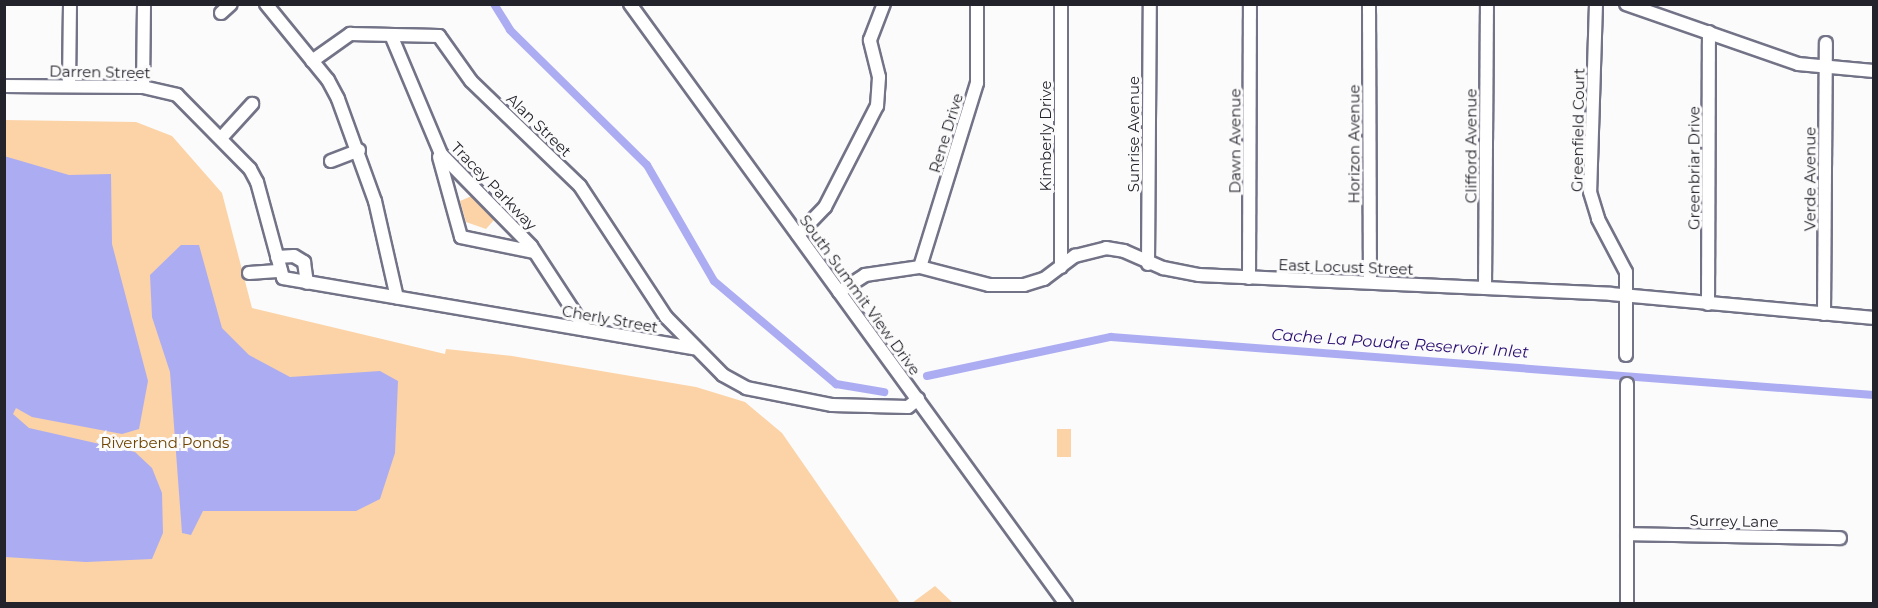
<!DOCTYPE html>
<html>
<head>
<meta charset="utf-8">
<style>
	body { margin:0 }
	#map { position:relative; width:1878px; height:608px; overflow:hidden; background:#fbfbfb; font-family:Montserrat,sans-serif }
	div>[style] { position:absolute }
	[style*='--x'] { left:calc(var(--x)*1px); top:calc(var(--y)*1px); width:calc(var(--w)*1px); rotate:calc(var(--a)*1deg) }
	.green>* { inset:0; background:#fbd3a7 }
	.water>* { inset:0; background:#acacf2 }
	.canal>* { height:8px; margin:-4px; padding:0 4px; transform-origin:4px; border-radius:4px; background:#acacf2 }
	.roads { filter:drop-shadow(2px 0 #737388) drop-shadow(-2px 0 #737388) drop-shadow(0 2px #737388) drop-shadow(0 -2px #737388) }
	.minor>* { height:12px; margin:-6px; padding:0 6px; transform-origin:6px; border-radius:6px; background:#fff }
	span { translate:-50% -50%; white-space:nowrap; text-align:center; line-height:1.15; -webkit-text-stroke:6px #fbfbfb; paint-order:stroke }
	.street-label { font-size:15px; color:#23232c }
	.park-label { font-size:15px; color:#6f4401 }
	.water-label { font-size:16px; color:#290c72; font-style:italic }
	.frame { position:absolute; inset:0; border:6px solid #23232c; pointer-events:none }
</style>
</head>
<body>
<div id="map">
	<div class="green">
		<div style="clip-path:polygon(5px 120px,136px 122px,172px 136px,222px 193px,252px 308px,445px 354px,446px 349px,512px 356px,696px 387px,745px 402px,782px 433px,900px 603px,5px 604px)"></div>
		<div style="clip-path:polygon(474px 195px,494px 220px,486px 229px,466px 222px,460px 201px)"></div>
		<div style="clip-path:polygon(1057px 429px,1071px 429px,1071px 457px,1057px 457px)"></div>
		<div style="clip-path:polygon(935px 586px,953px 603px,912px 603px)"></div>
	</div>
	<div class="water">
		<div style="clip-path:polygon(4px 156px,69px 175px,111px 174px,112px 244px,148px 381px,139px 429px,122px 434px,32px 417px,16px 408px,13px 414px,29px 428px,135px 452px,152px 468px,162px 493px,163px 533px,152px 559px,86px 562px,5px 557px)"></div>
		<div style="clip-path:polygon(181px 245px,199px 245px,222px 328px,249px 355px,290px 377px,380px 371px,398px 381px,395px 453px,380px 499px,356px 511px,203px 511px,191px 535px,182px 533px,170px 372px,152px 317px,150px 275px)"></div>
	</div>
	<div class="canal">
		<div style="--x:494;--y:4;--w:31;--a:58"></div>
		<div style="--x:510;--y:30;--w:192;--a:44.6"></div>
		<div style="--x:647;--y:165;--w:134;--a:60"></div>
		<div style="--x:714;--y:281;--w:160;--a:40.2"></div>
		<div style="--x:836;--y:384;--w:49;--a:9.5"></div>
		<div style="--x:927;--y:376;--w:188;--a:-12"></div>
		<div style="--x:1111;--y:337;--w:765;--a:4.35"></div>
	</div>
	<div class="roads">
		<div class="minor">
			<div style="--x:266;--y:4;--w:98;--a:50.8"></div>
			<div style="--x:328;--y:80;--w:21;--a:62"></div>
			<div style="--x:338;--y:99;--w:109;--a:70.1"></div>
			<div style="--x:375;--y:201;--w:99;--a:77.2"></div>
			<div style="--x:630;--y:4;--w:742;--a:54"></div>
			<div style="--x:1369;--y:4;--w:278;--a:89.8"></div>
			<div style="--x:1596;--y:4;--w:188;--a:91.8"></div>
			<div style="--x:1590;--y:192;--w:28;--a:73"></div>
			<div style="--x:1598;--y:219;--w:60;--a:62.2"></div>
			<div style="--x:1626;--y:272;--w:83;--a:90"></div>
			<div style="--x:1626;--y:4;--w:182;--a:19.2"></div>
			<div style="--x:1798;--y:64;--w:76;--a:5.3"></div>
			<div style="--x:221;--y:13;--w:13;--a:-42"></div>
			<div style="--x:391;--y:35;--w:129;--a:67.2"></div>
			<div style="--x:441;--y:154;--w:129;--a:45.6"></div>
			<div style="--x:531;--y:246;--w:100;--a:56.8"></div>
			<div style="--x:312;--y:61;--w:47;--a:-35.4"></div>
			<div style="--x:350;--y:34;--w:89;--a:1.3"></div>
			<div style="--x:439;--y:36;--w:55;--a:54.6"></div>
			<div style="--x:471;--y:81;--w:151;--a:43.9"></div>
			<div style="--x:580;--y:186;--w:157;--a:56.7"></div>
			<div style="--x:666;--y:317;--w:81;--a:45.5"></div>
			<div style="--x:723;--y:375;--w:26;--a:29"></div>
			<div style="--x:746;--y:388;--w:88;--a:11.2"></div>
			<div style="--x:832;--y:405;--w:76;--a:1.5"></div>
			<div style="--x:908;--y:407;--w:13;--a:-39"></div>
			<div style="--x:4;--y:86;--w:139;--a:0.4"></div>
			<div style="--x:143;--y:87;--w:35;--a:13"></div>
			<div style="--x:177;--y:95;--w:104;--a:45.4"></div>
			<div style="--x:250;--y:169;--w:15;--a:62"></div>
			<div style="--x:257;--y:182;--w:99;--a:74.8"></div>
			<div style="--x:283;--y:278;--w:417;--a:9.7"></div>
			<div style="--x:69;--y:86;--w:82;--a:-89.3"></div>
			<div style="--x:143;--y:87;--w:83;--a:-89.3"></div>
			<div style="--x:222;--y:137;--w:45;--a:-47.7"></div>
			<div style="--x:439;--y:157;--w:83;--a:74.6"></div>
			<div style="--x:461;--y:237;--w:75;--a:11.6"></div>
			<div style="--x:331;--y:161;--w:30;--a:-21"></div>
			<div style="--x:798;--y:235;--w:39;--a:-46"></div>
			<div style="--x:825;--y:207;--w:114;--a:-62.8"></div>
			<div style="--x:877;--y:106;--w:29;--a:-86"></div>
			<div style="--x:879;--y:77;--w:38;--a:-104"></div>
			<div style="--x:870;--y:40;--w:39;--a:-69"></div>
			<div style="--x:277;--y:257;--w:17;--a:-3"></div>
			<div style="--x:294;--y:256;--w:12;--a:31"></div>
			<div style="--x:304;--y:262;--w:21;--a:82"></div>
			<div style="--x:1148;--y:264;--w:260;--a:-89.6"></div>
			<div style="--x:920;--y:267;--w:193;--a:-72.8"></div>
			<div style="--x:977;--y:83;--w:79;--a:-90"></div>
			<div style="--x:1061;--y:267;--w:263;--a:-90"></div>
			<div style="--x:249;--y:273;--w:32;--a:-4"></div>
			<div style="--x:1249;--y:278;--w:274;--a:-89.8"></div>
			<div style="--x:1485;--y:288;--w:284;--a:-89.6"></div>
			<div style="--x:839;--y:292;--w:31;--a:-33"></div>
			<div style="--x:865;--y:275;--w:56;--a:-8.3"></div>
			<div style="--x:920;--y:267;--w:71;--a:14.6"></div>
			<div style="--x:989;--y:285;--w:35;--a:0"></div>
			<div style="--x:1024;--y:285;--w:21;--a:-17"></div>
			<div style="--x:1044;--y:279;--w:39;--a:-37"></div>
			<div style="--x:1075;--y:256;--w:32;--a:-14"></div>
			<div style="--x:1106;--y:248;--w:18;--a:9"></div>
			<div style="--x:1124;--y:251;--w:43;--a:23.6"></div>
			<div style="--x:1163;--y:268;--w:37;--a:11"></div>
			<div style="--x:1199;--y:275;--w:412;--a:2.6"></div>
			<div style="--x:1611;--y:294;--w:264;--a:5.2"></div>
			<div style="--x:1708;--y:304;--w:272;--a:-89.8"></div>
			<div style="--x:1824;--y:314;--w:271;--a:-89.6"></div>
			<div style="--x:1627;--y:534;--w:213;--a:1.1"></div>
			<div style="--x:1627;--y:604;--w:220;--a:-90"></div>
		</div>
	</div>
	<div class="street-label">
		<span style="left:100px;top:72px;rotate:1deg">Darren Street</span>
		<span style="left:539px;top:125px;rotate:44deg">Alan Street</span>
		<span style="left:1578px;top:130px;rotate:-89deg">Greenfield Court</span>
		<span style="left:946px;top:133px;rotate:-73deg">Rene Drive</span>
		<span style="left:1134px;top:134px;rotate:-90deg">Sunrise Avenue</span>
		<span style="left:1046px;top:136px;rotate:-90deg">Kimberly Drive</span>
		<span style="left:1235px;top:141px;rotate:-90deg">Dawn Avenue</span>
		<span style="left:1354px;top:144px;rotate:-90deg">Horizon Avenue</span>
		<span style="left:1471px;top:146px;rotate:-90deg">Clifford Avenue</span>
		<span style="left:1694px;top:168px;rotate:-90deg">Greenbriar Drive</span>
		<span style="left:1810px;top:179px;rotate:-90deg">Verde Avenue</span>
		<span style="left:494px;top:186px;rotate:46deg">Tracey Parkway</span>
		<span style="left:1346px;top:267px;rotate:2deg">East Locust Street</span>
		<span style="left:860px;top:295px;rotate:54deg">South Summit View Drive</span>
		<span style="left:610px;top:319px;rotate:10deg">Cherly Street</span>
		<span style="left:1734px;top:521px;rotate:1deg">Surrey Lane</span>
	</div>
	<div class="park-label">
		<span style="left:165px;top:443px">Riverbend Ponds</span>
	</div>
	<div class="water-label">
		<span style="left:1400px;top:344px;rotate:4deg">Cache La Poudre Reservoir Inlet</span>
	</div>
	<div class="frame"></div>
</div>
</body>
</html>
